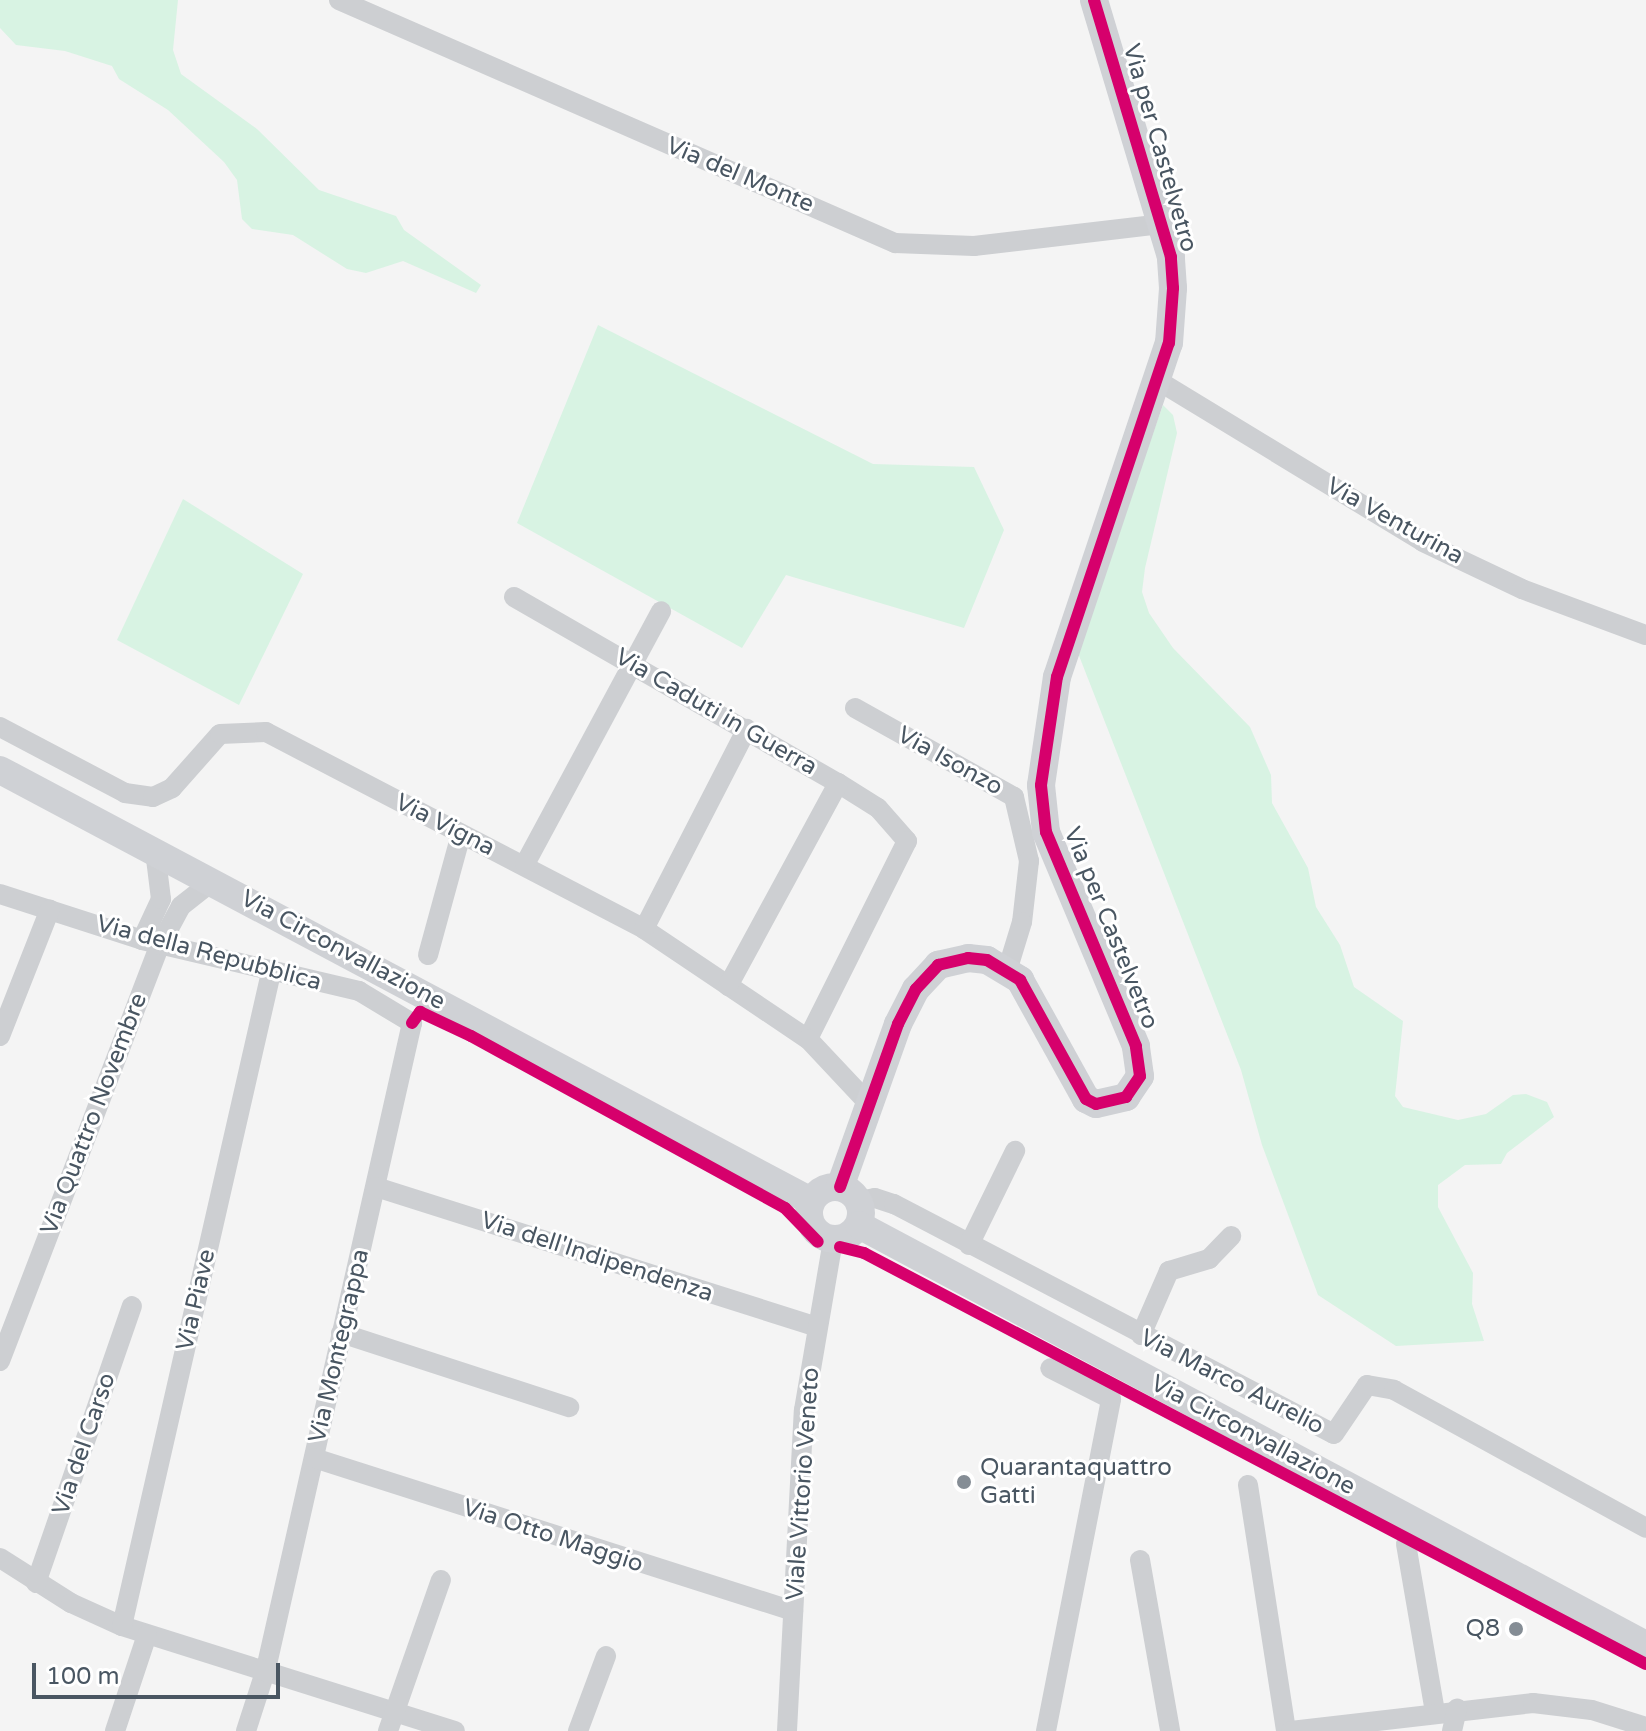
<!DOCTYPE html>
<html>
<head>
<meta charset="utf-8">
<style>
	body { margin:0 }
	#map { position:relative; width:1646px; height:1731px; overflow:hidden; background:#f4f4f4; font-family:"Varela Round",sans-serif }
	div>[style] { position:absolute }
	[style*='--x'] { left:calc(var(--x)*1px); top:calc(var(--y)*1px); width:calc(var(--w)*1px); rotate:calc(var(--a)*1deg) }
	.green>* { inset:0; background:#d8f3e3 }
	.street>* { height:20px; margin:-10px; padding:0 10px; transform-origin:10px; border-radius:10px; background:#cdcfd2 }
	.secondary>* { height:28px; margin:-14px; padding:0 14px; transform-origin:14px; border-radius:14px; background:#cfd1d5 }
	.secondary>.ring { margin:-14px; padding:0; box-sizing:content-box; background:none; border:28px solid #cfd1d5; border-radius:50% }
	.cycleway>* { height:12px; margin:-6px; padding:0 6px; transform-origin:6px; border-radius:6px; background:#d6006c }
	.dots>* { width:22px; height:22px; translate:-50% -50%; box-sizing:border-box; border:4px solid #fff; border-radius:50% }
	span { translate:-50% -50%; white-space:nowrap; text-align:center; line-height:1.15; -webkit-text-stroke:6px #fff; paint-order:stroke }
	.street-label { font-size:24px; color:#495662 }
	.poi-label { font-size:24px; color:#495662 }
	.left { translate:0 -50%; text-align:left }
	.right { translate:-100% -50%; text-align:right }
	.scale { position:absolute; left:32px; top:1663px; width:248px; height:36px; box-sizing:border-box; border:4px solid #495662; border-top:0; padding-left:10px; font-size:24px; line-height:28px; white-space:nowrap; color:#495662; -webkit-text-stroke:6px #fff; paint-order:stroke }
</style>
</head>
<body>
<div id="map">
	<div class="green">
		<div style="clip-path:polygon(0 0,178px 0,173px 50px,181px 74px,257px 129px,319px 190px,396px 216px,404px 230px,481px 285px,476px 293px,403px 261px,366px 273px,347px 269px,293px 235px,252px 229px,242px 219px,237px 180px,224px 162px,168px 110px,119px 79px,112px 66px,65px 51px,16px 45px,0 28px)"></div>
		<div style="clip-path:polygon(598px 325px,873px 464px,974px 467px,1004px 530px,964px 628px,786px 575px,742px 648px,517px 523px)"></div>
		<div style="clip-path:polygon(1163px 405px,1173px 415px,1177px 433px,1145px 568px,1142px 592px,1149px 613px,1173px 648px,1250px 727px,1271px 775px,1272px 803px,1308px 868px,1316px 907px,1340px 945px,1354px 987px,1403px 1021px,1395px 1096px,1403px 1107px,1458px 1120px,1486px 1114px,1513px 1095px,1526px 1094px,1547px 1102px,1554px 1117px,1507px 1153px,1501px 1164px,1465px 1165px,1438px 1185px,1438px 1207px,1473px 1273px,1472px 1304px,1484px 1341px,1396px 1346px,1318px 1295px,1262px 1145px,1241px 1070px,1076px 648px)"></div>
		<div style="clip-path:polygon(183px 499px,303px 574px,239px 705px,117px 640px)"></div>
	</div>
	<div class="street">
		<div style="--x:339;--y:0;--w:607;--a:23.61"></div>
		<div style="--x:895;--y:243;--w:79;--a:2.2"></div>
		<div style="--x:974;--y:246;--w:188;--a:-6.7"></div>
		<div style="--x:1157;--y:380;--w:311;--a:31.3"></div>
		<div style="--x:1423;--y:542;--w:110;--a:25.4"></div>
		<div style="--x:1522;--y:589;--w:132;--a:20.4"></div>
		<div style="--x:514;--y:597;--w:374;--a:29.9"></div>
		<div style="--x:838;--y:783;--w:47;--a:32"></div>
		<div style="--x:878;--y:808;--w:44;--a:48.7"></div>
		<div style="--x:907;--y:841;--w:221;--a:116.6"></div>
		<div style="--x:855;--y:708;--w:182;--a:29.2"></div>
		<div style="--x:1014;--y:797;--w:66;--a:76.8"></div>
		<div style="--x:1029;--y:861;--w:61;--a:96.5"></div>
		<div style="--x:1022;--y:922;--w:51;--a:107"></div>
		<div style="--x:0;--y:727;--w:141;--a:27.8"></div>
		<div style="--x:125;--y:793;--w:28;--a:8"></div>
		<div style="--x:153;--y:797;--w:21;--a:-25"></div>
		<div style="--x:172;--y:788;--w:72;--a:-48.4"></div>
		<div style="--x:220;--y:734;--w:46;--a:-2.5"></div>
		<div style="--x:266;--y:732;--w:426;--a:27.5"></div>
		<div style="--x:644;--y:929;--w:197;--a:33.9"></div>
		<div style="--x:808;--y:1039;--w:88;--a:46.8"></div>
		<div style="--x:525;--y:864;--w:287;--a:-61.7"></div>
		<div style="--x:0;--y:894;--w:149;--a:17.9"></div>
		<div style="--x:142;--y:940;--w:223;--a:13.2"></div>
		<div style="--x:359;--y:991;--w:62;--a:31.1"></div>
		<div style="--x:412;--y:1023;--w:662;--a:102.74"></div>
		<div style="--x:266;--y:1669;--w:65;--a:107.9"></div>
		<div style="--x:644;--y:929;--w:225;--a:-62.8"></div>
		<div style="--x:142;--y:940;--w:45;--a:-65.1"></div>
		<div style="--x:161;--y:899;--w:48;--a:-97.1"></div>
		<div style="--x:428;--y:955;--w:125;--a:-74.7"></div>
		<div style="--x:728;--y:986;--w:231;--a:-61.5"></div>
		<div style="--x:0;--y:1036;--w:136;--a:-68.5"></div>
		<div style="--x:376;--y:1187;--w:463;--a:17.6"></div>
		<div style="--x:859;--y:1201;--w:16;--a:-11"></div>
		<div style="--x:875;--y:1198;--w:20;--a:18"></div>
		<div style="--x:894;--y:1204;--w:496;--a:27.6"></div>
		<div style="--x:1334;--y:1434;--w:59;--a:-56"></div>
		<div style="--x:1367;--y:1385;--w:27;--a:10"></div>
		<div style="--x:1394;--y:1390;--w:287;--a:28.7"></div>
		<div style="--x:969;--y:1245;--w:105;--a:-63.9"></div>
		<div style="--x:341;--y:1333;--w:240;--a:18"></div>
		<div style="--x:1141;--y:1335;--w:70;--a:-66.4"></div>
		<div style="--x:1169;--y:1271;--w:42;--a:-16.7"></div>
		<div style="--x:1209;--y:1259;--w:32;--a:-46"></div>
		<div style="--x:0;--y:1361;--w:446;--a:-69"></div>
		<div style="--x:160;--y:945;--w:44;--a:-61.7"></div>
		<div style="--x:181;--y:906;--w:39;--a:-38"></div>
		<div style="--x:314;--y:1458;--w:503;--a:17.71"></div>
		<div style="--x:1248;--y:1485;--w:249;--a:81.2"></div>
		<div style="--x:1406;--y:1544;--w:170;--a:80.2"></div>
		<div style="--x:0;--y:1558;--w:84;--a:32.4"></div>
		<div style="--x:71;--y:1603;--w:56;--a:24.3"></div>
		<div style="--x:122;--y:1626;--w:349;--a:17.5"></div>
		<div style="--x:1140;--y:1560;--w:174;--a:80"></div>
		<div style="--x:36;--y:1583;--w:293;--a:-70.9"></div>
		<div style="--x:122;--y:1626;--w:670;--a:-77.15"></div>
		<div style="--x:115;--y:1731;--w:101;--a:-71.6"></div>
		<div style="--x:388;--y:1731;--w:160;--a:-70.7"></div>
		<div style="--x:578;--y:1731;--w:80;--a:-69.5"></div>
		<div style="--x:787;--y:1731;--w:321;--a:-87"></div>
		<div style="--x:804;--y:1410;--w:172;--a:-80.3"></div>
		<div style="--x:1046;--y:1731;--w:338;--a:-78.9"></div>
		<div style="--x:1111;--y:1399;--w:68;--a:-153.1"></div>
		<div style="--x:1291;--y:1731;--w:244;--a:-6.6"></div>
		<div style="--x:1533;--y:1703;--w:59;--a:6.8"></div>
		<div style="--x:1592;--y:1710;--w:57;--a:17.5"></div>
		<div style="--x:1452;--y:1731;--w:23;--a:-77"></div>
	</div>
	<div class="secondary">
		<div style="--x:0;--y:770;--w:918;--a:27.99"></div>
		<div class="ring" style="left:809px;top:1187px;width:24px;height:24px"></div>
		<div style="--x:840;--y:1187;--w:173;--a:-70.4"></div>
		<div style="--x:898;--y:1024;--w:39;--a:-63"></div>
		<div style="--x:916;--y:989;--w:33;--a:-47"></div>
		<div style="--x:938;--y:965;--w:31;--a:-13"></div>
		<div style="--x:968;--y:958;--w:19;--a:6"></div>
		<div style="--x:987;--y:960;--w:39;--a:31"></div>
		<div style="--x:1020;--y:980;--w:136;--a:61"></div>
		<div style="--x:1086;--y:1099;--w:11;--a:27"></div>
		<div style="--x:1096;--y:1104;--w:31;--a:-13"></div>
		<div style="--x:1126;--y:1097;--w:25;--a:-56"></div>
		<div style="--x:1140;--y:1076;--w:30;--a:-98"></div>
		<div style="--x:1136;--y:1046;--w:232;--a:-112.8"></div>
		<div style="--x:1046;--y:832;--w:47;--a:-96.1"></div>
		<div style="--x:1041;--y:785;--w:109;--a:-81.6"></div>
		<div style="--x:1057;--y:677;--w:352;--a:-71.5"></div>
		<div style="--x:1169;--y:343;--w:55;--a:-85.8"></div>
		<div style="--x:1173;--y:288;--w:31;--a:-94"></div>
		<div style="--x:1171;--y:257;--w:268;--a:-106.7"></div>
		<div style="--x:859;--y:1225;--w:892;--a:28.09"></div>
	</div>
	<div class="cycleway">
		<div style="--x:412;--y:1023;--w:14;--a:-54"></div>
		<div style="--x:420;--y:1012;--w:56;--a:25.2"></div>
		<div style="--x:471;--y:1036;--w:358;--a:28.7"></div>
		<div style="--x:785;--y:1208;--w:47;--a:45.9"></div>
		<div style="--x:840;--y:1187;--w:173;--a:-70.4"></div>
		<div style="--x:898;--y:1024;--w:39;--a:-63"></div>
		<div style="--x:916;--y:989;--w:33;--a:-47"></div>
		<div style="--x:938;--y:965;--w:31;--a:-13"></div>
		<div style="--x:968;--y:958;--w:19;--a:6"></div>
		<div style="--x:987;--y:960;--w:39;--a:31"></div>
		<div style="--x:1020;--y:980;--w:136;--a:61"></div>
		<div style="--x:1086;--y:1099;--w:11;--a:27"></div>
		<div style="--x:1096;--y:1104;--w:31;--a:-13"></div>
		<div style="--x:1126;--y:1097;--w:25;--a:-56"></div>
		<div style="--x:1140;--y:1076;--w:30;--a:-98"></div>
		<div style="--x:1136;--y:1046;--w:232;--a:-112.8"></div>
		<div style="--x:1046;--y:832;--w:47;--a:-96.1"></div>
		<div style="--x:1041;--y:785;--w:109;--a:-81.6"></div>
		<div style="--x:1057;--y:677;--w:352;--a:-71.5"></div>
		<div style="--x:1169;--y:343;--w:55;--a:-85.8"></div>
		<div style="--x:1173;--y:288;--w:31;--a:-94"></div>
		<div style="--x:1171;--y:257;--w:268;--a:-106.7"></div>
		<div style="--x:840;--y:1247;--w:25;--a:14"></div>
		<div style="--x:864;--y:1253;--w:883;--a:27.73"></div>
	</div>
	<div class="dots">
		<div style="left:964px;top:1482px;background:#858d95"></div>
		<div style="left:1516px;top:1629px;background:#858d95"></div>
	</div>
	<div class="street-label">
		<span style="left:1160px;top:148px;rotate:74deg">Via per Castelvetro</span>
		<span style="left:740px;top:175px;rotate:23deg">Via del Monte</span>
		<span style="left:1395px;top:521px;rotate:29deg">Via Venturina</span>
		<span style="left:716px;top:712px;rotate:30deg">Via Caduti in Guerra</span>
		<span style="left:950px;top:761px;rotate:29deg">Via Isonzo</span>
		<span style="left:445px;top:825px;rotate:27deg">Via Vigna</span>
		<span style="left:1111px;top:928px;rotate:68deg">Via per Castelvetro</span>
		<span style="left:343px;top:950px;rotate:28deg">Via Circonvallazione</span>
		<span style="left:209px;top:953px;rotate:15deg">Via della Repubblica</span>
		<span style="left:94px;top:1114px;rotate:-69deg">Via Quattro Novembre</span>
		<span style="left:597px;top:1257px;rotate:18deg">Via dell'Indipendenza</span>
		<span style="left:196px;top:1300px;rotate:-77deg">Via Piave</span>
		<span style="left:339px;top:1346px;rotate:-77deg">Via Montegrappa</span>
		<span style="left:1232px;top:1382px;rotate:27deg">Via Marco Aurelio</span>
		<span style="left:1253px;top:1435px;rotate:28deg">Via Circonvallazione</span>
		<span style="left:84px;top:1444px;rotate:-71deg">Via del Carso</span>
		<span style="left:803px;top:1484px;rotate:-86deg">Viale Vittorio Veneto</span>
		<span style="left:553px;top:1536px;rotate:18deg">Via Otto Maggio</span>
	</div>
	<div class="poi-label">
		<span class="left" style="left:980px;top:1482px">Quarantaquattro<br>Gatti</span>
		<span class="right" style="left:1500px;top:1629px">Q8</span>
	</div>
	<div class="scale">100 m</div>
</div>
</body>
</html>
